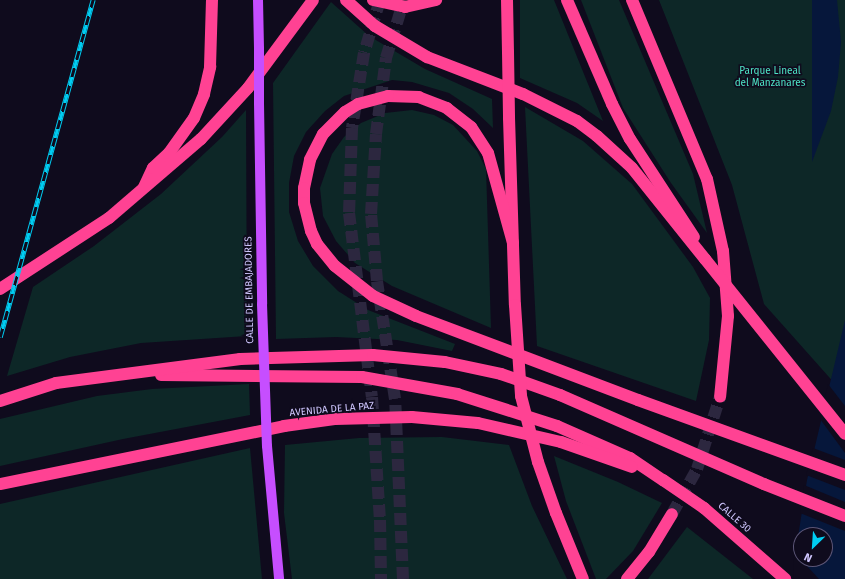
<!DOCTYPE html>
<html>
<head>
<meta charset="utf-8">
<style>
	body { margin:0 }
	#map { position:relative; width:845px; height:579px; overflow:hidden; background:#0f0b1d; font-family:"Fira Sans",sans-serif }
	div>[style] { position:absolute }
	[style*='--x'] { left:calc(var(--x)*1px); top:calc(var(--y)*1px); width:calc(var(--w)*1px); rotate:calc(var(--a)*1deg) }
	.green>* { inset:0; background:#0d2727 }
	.water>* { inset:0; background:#06173b }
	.pier>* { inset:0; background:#0f0b1d }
	.highway-tunnel>* { height:12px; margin-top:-6px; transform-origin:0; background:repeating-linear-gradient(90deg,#2c273f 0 12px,transparent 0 18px) }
	.major>* { height:10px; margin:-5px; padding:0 5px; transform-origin:5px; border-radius:5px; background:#c64eff }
	.highway>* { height:12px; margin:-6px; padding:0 6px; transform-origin:6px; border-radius:6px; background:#ff4293 }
	.rail>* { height:4.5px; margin-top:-2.25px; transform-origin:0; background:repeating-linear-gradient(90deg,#0f0b1d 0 9px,#00cdf2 0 18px); box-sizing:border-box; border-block:1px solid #00cdf2 }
	.major-bridge>* { height:10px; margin:-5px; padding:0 5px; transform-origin:5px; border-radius:5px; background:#c64eff }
	.highway-bridge>* { height:12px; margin:-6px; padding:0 6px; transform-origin:6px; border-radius:6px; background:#ff4293 }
	span { translate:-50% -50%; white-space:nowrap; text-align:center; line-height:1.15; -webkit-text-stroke:3.5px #0f0b1d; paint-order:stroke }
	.park-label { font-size:10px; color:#4ee4c6 }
	.street-label { font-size:10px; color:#d0c7ff }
	.north { position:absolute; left:793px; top:527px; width:40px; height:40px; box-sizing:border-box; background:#0f0b1d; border:1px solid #5c5677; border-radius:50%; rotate:205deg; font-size:11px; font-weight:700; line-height:16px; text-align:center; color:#d0c7ff }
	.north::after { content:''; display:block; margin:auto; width:14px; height:18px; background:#00cdf2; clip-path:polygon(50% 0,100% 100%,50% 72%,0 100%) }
</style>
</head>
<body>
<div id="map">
	<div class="green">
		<div style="clip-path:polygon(520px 0,554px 0,603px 121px,577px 103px,520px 78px)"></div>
		<div style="clip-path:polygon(581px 0,619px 0,693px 174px,707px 233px,671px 183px,623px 108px)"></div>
		<div style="clip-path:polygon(659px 0,845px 0,845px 395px,764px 304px,732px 185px)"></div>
		<div style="clip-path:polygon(331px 2px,369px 36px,425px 69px,492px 99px,493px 128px,473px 109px,449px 93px,412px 82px,392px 80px,344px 96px,325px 111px,306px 132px,294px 156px,289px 183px,289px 212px,298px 241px,313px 266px,338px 291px,368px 310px,455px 344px,452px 351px,397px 340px,336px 337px,276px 339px,273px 83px)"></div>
		<div style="clip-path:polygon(525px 107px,583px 141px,632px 184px,693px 267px,710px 298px,709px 340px,696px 401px,537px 346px)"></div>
		<div style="clip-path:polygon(246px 110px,247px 336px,141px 343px,70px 357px,7px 376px,33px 287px,94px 246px,161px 194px,222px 137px)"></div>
		<div style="clip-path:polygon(412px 110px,434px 115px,453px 125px,477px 151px,486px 169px,491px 328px,392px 286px,355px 263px,336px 241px,323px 216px,320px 188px,332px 154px,344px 137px,361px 123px,385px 113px)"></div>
		<div style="clip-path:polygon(249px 384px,250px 415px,123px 439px,0 466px,0 419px,97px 396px,152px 389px)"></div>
		<div style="clip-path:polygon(442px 437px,509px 445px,532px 506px,567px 579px,292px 579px,284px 513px,285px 445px,359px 438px)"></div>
		<div style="clip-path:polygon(250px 448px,262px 579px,0 579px,0 504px)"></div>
		<div style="clip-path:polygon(554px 456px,618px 482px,662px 503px,633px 551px,606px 579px,596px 579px,566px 501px)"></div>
		<div style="clip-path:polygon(687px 527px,753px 579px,648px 579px)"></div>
	</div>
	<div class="water">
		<div style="clip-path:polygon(812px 0,837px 0,841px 42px,838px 77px,831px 111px,812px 162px)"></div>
		<div style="clip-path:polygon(evenodd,845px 320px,845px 579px,795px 579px,797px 543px,807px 480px,845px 320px,801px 535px,825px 535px,825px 559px,801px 559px,801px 535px)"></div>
	</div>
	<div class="pier">
		<div style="clip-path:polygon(828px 384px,845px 406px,845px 453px,820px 419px)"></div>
		<div style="clip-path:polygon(813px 448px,845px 460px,845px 490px,806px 475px)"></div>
		<div style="clip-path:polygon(804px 485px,845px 502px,845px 531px,800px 513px)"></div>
		<div style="clip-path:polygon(794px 555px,806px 565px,819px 579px,793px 579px)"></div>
	</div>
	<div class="highway-tunnel">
		<div style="--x:380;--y:0;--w:55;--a:106.8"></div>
		<div style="--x:364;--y:53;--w:76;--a:99.1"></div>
		<div style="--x:352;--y:128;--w:85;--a:92"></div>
		<div style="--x:349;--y:213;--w:185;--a:82.9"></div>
		<div style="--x:372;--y:397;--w:123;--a:86.3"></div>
		<div style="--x:380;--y:520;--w:59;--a:89"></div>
		<div style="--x:672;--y:514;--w:51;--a:-60.9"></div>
		<div style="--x:697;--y:469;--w:76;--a:-72.3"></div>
		<div style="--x:403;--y:579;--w:180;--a:-92.5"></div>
		<div style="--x:395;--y:399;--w:119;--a:-98.7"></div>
		<div style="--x:377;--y:281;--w:67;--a:-95.1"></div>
		<div style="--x:371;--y:214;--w:80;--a:-86.4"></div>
		<div style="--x:376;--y:134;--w:77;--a:-82.5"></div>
		<div style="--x:386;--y:58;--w:61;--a:-72.8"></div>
	</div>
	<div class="major">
		<div style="--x:258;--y:0;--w:49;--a:88.8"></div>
		<div style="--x:259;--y:103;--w:201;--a:89.1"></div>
		<div style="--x:267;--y:446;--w:134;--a:84.8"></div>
	</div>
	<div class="highway">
		<div style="--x:346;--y:0;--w:39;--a:42"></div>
		<div style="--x:375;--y:26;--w:61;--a:30.8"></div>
		<div style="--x:427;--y:57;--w:103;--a:21.1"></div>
		<div style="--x:523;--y:94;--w:60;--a:26.6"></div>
		<div style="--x:577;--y:121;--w:25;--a:37"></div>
		<div style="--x:597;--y:136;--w:47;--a:42.4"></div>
		<div style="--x:632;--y:168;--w:117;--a:51.3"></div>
		<div style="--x:373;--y:0;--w:33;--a:12"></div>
		<div style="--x:405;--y:7;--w:32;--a:-13"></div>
		<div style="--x:507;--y:0;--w:52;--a:88.9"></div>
		<div style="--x:567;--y:0;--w:113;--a:66.6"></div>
		<div style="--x:612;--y:104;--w:39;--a:63"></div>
		<div style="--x:630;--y:139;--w:117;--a:56.9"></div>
		<div style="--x:632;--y:0;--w:194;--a:67.3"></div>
		<div style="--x:707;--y:179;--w:74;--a:77.5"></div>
		<div style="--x:723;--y:251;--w:65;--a:85.6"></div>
		<div style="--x:728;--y:316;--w:81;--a:95.6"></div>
		<div style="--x:509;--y:118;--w:187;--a:88.2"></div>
		<div style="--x:144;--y:187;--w:21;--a:-65"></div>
		<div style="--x:153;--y:168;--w:22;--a:-43"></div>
		<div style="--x:169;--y:153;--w:43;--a:-54.5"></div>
		<div style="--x:194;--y:118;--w:26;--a:-67"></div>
		<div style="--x:204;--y:94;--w:28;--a:-77"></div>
		<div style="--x:210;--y:67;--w:67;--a:-88.3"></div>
		<div style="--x:513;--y:243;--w:93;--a:-105.5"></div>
		<div style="--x:488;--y:153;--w:31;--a:-123"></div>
		<div style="--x:471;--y:127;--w:31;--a:-142"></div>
		<div style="--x:447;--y:108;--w:30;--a:-159"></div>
		<div style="--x:419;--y:97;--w:31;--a:-178"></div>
		<div style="--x:388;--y:96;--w:31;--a:165"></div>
		<div style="--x:358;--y:104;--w:15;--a:148"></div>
		<div style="--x:345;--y:112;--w:31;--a:135"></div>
		<div style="--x:323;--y:134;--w:29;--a:117"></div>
		<div style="--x:310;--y:160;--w:29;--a:102"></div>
		<div style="--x:304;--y:188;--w:15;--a:90"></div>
		<div style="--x:304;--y:203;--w:29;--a:76"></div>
		<div style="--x:311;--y:231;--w:14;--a:65"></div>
		<div style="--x:317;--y:244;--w:28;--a:51"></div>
		<div style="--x:335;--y:266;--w:48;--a:38.3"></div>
		<div style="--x:373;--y:296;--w:47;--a:24.9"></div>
		<div style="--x:416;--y:316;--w:237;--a:20.7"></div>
		<div style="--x:638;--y:400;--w:220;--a:19.9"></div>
		<div style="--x:0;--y:289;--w:130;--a:-33.1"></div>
		<div style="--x:109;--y:218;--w:121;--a:-40.7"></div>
		<div style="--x:201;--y:139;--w:69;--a:-47.3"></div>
		<div style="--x:248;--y:88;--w:109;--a:-53.5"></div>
		<div style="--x:161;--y:375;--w:201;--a:0.6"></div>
		<div style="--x:362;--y:377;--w:97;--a:10.1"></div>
		<div style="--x:457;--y:394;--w:105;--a:17.7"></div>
		<div style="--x:557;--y:426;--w:80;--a:23.7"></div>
		<div style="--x:630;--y:458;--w:40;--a:34"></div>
		<div style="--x:663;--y:480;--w:50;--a:34.3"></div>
		<div style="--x:704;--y:508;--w:108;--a:41.2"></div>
		<div style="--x:0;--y:401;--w:59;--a:-17.8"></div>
		<div style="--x:56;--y:383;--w:186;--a:-7.4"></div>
		<div style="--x:240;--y:359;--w:133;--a:-1.7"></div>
		<div style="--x:373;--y:355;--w:72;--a:5.6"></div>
		<div style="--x:445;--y:362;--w:57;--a:12.1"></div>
		<div style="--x:501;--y:374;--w:63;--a:19.6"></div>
		<div style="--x:560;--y:395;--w:223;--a:23.6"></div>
		<div style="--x:764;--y:484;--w:87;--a:21.6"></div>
		<div style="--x:0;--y:484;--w:290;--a:-11.5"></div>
		<div style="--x:284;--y:426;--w:51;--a:-7.8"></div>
		<div style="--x:335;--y:419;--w:77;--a:-1.5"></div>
		<div style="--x:412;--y:417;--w:66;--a:5.2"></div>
		<div style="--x:478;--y:423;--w:85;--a:12.9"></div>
		<div style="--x:561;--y:442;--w:75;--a:19.4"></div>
		<div style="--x:556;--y:513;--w:71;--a:67.8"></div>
		<div style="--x:627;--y:579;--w:35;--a:-51"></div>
		<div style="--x:649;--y:552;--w:44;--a:-58.8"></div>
	</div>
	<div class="rail">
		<div style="--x:0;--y:337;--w:350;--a:-74.6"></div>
	</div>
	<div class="major-bridge">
		<div style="--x:259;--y:49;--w:54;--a:90"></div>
		<div style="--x:262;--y:304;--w:142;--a:88"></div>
	</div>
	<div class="highway-bridge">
		<div style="--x:508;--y:52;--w:66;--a:89.1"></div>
		<div style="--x:705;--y:259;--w:224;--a:51.3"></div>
		<div style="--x:515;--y:305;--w:91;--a:86.2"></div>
		<div style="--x:521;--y:396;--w:68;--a:75.6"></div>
		<div style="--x:538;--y:462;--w:54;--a:70.6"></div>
	</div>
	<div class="park-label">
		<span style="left:770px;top:77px">Parque Lineal<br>del Manzanares</span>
	</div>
	<div class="street-label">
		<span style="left:250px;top:290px;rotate:-91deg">CALLE DE EMBAJADORES</span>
		<span style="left:332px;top:410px;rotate:-5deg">AVENIDA DE LA PAZ</span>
		<span style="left:734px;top:518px;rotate:41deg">CALLE 30</span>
	</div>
	<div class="north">N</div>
</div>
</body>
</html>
